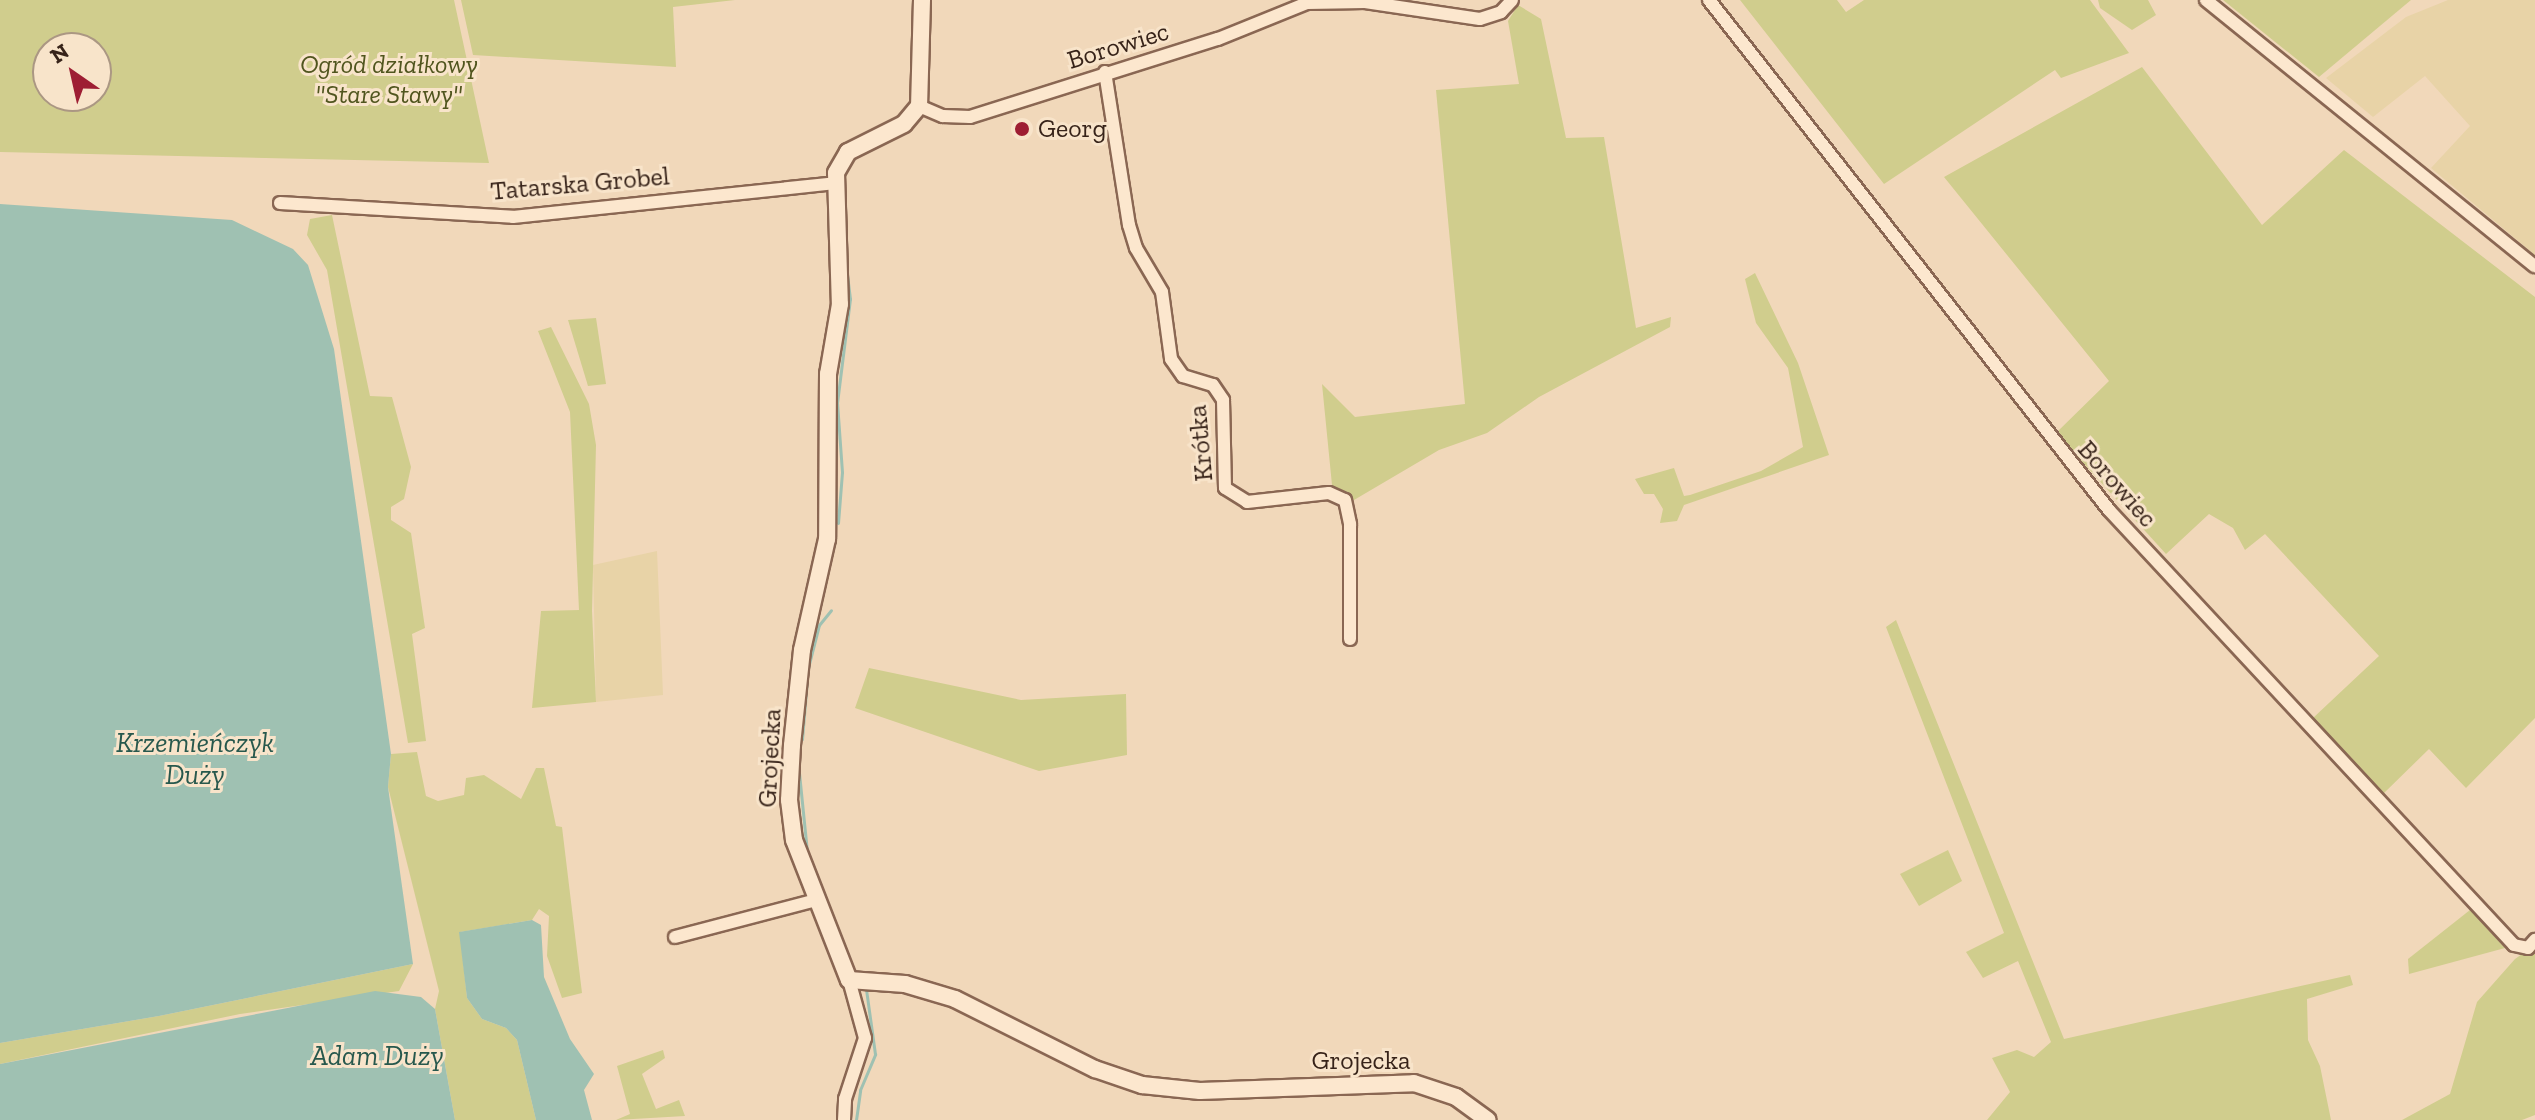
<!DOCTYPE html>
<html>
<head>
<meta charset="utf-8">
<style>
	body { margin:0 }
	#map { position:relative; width:2535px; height:1120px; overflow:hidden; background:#f1d8ba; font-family:"Zilla Slab",serif }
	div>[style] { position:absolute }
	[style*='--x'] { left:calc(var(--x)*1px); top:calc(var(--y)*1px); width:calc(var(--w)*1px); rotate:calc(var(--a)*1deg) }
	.farmland>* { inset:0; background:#e8d3a7 }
	.green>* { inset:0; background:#d0cd8d }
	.water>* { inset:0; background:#9fc1b2 }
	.stream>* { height:3px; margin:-1.5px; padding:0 1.5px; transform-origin:1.5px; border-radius:1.5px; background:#9fc1b2 }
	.roads { filter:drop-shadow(2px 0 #8a6753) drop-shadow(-2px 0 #8a6753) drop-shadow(0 2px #8a6753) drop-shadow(0 -2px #8a6753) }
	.minor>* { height:12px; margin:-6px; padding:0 6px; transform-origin:6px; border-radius:6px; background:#fce7ce }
	.tertiary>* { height:16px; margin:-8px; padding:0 8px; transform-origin:8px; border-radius:8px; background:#fce7ce }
	.dots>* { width:22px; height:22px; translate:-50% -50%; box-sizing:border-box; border:4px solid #f8e4ca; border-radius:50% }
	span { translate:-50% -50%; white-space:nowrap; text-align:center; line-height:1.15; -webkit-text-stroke:6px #f8e4ca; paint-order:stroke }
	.street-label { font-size:26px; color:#372319 }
	.park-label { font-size:26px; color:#50551e; font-style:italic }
	.poi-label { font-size:26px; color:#372319 }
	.left { translate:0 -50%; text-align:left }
	.water-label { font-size:28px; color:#27584d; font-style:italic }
	.north { position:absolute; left:32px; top:32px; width:80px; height:80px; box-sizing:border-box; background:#f8e4ca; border:2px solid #ab9783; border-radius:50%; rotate:326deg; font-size:22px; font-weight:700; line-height:32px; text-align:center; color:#372319 }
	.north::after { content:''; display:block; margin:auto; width:28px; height:36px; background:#9e1e33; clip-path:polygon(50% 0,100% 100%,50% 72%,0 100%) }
</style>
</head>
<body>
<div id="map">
	<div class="farmland">
		<div style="clip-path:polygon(2448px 0,2535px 0,2535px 255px,2431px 168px,2470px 126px,2425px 76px,2373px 117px,2326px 78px,2406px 17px)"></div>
		<div style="clip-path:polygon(657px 551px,663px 695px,596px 702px,593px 565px)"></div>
	</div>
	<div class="green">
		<div style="clip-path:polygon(evenodd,0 0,454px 0,489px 163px,0 152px,0 0,96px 48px,96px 96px,48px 96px,48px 48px,96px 48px)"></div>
		<div style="clip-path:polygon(461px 0,735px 0,673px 7px,676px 67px,473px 55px)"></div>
		<div style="clip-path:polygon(1740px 0,1837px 0,1846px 12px,1864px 0,2090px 0,2129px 53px,2061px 78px,2055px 70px,1884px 184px)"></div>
		<div style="clip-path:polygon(2098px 0,2148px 0,2156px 15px,2132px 30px,2100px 8px)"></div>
		<div style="clip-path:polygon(2223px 0,2411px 0,2319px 77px)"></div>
		<div style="clip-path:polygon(1518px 5px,1541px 19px,1566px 138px,1604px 137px,1636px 328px,1671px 317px,1670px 327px,1539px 397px,1487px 433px,1439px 450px,1354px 500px,1332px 485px,1322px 384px,1355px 417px,1465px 404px,1436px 90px,1519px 84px,1508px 21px)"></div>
		<div style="clip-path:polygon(2142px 67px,2262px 225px,2344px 150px,2535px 297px,2535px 718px,2466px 788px,2429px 749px,2382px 795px,2313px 718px,2379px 656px,2265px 534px,2245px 550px,2233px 528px,2209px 514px,2166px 554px,2056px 433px,2109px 381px,1944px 177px)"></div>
		<div style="clip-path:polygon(332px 215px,370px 396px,392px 397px,411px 467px,404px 499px,391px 507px,391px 520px,411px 533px,425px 628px,412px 634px,426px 741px,408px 743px,327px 270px,307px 235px,310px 219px)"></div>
		<div style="clip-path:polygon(1755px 273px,1798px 363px,1829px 455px,1684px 505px,1677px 521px,1660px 523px,1663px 509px,1654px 494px,1644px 494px,1635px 479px,1674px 468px,1684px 496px,1690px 495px,1761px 471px,1803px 447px,1788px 368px,1756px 323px,1745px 279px)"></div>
		<div style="clip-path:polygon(596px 318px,606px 384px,588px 386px,568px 320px)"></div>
		<div style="clip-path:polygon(551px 327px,589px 404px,596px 445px,592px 611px,596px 702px,532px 708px,541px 611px,579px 610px,570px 412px,538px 331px)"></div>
		<div style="clip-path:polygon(1896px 620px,2064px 1039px,2350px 975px,2353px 985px,2307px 999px,2308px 1040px,2320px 1066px,2331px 1120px,1987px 1120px,2010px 1092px,1992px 1058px,2017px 1050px,2034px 1057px,2051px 1042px,2018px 961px,1983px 978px,1966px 952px,2004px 933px,1886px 627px)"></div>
		<div style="clip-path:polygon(869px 668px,1021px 700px,1126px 694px,1127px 755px,1039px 771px,855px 708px)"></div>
		<div style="clip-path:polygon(417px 752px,426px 796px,438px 801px,464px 795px,466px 778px,484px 775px,521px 799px,536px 768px,544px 768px,556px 826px,562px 827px,582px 993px,562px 998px,547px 956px,549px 916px,539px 909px,532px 920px,460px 932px,467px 998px,482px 1019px,506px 1028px,517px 1040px,536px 1120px,455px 1120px,435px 1009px,439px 991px,388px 787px,391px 754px)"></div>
		<div style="clip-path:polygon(1948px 850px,1962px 881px,1919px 906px,1900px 874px)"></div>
		<div style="clip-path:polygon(2470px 910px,2505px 948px,2409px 974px,2408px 959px)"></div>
		<div style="clip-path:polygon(2535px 945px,2535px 1115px,2522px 1120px,2402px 1120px,2450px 1094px,2477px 1002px,2515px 959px)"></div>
		<div style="clip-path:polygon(413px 964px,399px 991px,240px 1014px,0 1064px,0 1043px,159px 1016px)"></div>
		<div style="clip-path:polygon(663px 1050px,665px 1058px,642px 1074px,656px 1109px,679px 1100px,685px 1116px,616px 1120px,630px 1114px,617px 1066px)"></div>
	</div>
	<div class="water">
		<div style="clip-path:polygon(0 204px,232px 220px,293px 249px,308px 265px,334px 349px,391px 754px,388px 787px,413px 964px,159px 1016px,0 1043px)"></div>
		<div style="clip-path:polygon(532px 920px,541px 925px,544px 977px,570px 1039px,594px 1074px,584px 1090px,592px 1120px,536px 1120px,517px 1040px,506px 1028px,482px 1019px,467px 998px,459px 932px)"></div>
		<div style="clip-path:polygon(375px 991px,421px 997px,435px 1009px,455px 1120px,0 1120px,0 1064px)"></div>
	</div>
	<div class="stream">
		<div style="--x:844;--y:192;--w:32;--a:88"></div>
		<div style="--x:838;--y:523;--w:51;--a:-85.5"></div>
		<div style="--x:842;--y:472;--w:69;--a:-94.1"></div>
		<div style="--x:837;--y:403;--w:105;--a:-82.9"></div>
		<div style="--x:850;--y:299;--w:24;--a:-97"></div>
		<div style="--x:808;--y:668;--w:44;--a:-75.7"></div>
		<div style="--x:819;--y:625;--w:19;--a:-51"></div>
		<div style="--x:802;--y:739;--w:59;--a:-85.2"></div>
		<div style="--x:799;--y:773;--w:79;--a:84.2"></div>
		<div style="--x:829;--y:907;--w:42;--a:69"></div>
		<div style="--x:856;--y:1120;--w:30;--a:-82"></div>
		<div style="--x:860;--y:1090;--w:39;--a:-67"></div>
		<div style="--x:875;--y:1054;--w:66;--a:-97.9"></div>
	</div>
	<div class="roads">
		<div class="minor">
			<div style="--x:1709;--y:0;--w:648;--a:51.89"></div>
			<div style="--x:2109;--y:510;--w:594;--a:47.05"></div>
			<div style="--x:2514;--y:945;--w:14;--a:12"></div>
			<div style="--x:2528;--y:948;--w:11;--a:-49"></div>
			<div style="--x:2206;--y:0;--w:423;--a:39"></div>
			<div style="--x:1105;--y:72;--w:155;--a:81.1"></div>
			<div style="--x:1129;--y:225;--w:24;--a:73"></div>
			<div style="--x:1136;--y:248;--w:51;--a:59.4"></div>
			<div style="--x:1162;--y:292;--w:68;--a:82.3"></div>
			<div style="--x:1171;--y:359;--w:21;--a:55"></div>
			<div style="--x:1183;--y:376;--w:31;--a:17"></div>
			<div style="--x:1213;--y:385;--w:18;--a:56"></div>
			<div style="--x:1223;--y:400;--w:88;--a:88.7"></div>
			<div style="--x:1225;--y:488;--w:26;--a:32"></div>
			<div style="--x:1247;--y:502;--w:82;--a:-6.3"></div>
			<div style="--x:1329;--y:493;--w:17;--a:24"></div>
			<div style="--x:1345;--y:500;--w:25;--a:78"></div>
			<div style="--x:1350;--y:524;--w:115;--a:90"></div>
			<div style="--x:919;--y:106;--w:26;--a:23"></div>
			<div style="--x:943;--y:116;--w:27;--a:2"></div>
			<div style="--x:970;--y:117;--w:260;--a:-17.5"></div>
			<div style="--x:1218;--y:39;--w:96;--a:-22"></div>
			<div style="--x:1307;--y:3;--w:58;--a:-1"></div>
			<div style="--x:1365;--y:2;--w:116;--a:8.4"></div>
			<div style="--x:1480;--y:19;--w:22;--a:-18"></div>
			<div style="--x:1501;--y:12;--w:16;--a:-47"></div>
			<div style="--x:280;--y:203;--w:233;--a:3.4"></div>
			<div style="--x:513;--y:217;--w:324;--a:-6"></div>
			<div style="--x:675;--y:937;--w:146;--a:-14.7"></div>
			<div style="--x:844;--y:1120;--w:21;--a:-87"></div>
			<div style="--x:845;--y:1099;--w:64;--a:-71.8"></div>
			<div style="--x:865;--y:1038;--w:60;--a:-105.4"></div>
		</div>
		<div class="tertiary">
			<div style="--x:922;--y:0;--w:106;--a:91.6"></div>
			<div style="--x:919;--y:106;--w:23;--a:130"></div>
			<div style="--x:904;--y:124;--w:63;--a:153.4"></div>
			<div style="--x:848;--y:152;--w:24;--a:120"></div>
			<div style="--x:836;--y:173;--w:131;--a:88.3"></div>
			<div style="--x:840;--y:304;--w:71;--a:99.7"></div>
			<div style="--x:828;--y:374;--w:165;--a:90.3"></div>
			<div style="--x:827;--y:539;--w:114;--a:102.7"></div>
			<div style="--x:802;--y:650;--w:96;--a:96"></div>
			<div style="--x:792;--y:745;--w:55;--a:93.1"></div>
			<div style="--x:789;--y:800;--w:40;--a:82.9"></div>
			<div style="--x:794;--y:840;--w:150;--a:68.6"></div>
			<div style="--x:849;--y:980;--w:56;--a:4.1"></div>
			<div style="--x:905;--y:984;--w:52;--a:16.7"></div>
			<div style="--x:955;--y:999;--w:157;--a:26.6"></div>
			<div style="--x:1095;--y:1069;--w:50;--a:18.8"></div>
			<div style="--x:1142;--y:1085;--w:58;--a:5.9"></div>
			<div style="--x:1200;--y:1091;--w:214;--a:-2.1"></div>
			<div style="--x:1414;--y:1083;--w:44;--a:18.4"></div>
			<div style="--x:1456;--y:1097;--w:39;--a:36"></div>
		</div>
	</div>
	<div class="dots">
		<div style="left:1022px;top:129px;background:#9e1e33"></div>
	</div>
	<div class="street-label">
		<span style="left:1118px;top:46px;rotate:-17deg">Borowiec</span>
		<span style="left:580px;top:184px;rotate:-5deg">Tatarska Grobel</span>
		<span style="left:1201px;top:443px;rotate:-95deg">Krótka</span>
		<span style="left:2117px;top:484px;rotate:49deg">Borowiec</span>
		<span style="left:770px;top:758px;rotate:-87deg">Grojecka</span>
		<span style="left:1361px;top:1061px">Grojecka</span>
	</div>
	<div class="park-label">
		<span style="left:389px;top:80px">Ogród działkowy<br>"Stare Stawy"</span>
	</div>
	<div class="poi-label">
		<span class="left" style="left:1038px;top:129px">Georg</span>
	</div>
	<div class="water-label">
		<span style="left:195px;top:759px">Krzemieńczyk<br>Duży</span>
		<span style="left:377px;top:1056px">Adam Duży</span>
	</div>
	<div class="north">N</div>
</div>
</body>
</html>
